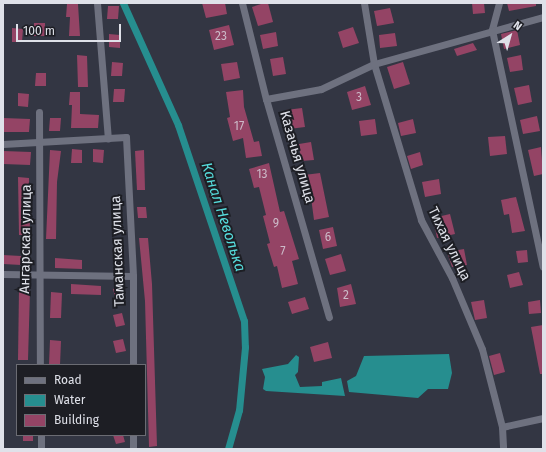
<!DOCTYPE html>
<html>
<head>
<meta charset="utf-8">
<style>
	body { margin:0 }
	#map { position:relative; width:546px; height:452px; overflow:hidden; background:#333643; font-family:"Fira Sans",sans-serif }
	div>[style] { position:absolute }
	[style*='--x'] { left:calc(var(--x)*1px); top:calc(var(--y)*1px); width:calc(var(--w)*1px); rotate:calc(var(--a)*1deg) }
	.water>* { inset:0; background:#268e8f }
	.canal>* { height:7px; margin:-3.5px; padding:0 3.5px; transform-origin:3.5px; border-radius:3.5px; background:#268e8f }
	.building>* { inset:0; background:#944465 }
	.minor>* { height:7px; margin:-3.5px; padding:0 3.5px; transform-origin:3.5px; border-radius:3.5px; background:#6e717f }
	span { translate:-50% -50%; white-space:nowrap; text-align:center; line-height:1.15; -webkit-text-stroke:4px #1d1e24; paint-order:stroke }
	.number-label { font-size:12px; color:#ccbac8 }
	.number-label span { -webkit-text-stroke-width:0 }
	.street-label { font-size:14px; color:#dfe1e9 }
	.water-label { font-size:15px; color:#56dcdc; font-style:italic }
	.frame { position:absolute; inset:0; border:4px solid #dfe1e9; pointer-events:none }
	.legend { position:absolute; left:16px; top:364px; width:130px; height:72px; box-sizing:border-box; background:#1d1e24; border:1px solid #6b6c73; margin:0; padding:5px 7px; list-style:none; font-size:12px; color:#dfe1e9 }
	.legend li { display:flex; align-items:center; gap:8px; height:20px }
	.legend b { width:20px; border:1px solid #6b6c73 }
	.north { position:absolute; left:490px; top:16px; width:40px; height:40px; -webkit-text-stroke:3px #1d1e24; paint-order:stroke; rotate:37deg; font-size:11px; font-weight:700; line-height:16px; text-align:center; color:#dfe1e9 }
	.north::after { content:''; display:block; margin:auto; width:14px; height:18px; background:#dfe1e9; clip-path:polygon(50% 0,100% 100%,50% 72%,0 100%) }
	.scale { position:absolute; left:16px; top:24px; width:105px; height:18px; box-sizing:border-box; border:2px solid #dfe1e9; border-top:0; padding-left:5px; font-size:12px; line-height:14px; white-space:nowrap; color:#dfe1e9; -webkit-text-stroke:3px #1d1e24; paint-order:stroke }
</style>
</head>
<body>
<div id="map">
	<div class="water">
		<div style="clip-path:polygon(449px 354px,452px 373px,448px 389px,428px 389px,418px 398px,349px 392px,347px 381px,356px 376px,364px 356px)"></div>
		<div style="clip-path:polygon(296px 355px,299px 357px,298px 372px,295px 375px,300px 387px,322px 386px,322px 382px,341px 378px,345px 396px,266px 391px,263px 389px,265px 377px,262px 369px,288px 364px)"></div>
	</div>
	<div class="canal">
		<div style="--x:123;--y:3;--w:134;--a:65.7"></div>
		<div style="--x:178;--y:125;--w:207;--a:71.4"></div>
		<div style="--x:244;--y:321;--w:26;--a:88"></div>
		<div style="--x:245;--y:347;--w:63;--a:95.4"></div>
		<div style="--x:239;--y:410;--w:41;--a:105.8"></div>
	</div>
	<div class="building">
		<div style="clip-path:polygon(202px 3px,225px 3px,227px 14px,206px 18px)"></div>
		<div style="clip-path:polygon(264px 3px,268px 3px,273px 22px,258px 26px,252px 7px)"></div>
		<div style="clip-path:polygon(472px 3px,484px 3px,485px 13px,473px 14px)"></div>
		<div style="clip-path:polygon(507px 3px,536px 3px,536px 6px,509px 11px)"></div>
		<div style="clip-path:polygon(67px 4px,78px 4px,80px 36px,69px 36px,70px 17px,66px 17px)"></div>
		<div style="clip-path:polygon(108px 6px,119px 6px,118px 19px,107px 19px)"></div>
		<div style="clip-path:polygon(390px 8px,394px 23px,377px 26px,374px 11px)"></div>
		<div style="clip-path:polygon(34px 23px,45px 23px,45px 36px,34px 36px)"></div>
		<div style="clip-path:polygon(229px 25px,234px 45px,214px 50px,209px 30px)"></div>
		<div style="clip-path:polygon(353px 27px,359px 43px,343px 48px,338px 32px)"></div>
		<div style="clip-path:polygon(12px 28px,23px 29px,22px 42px,12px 42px)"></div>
		<div style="clip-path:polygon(517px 30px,520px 45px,504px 49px,501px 34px)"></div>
		<div style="clip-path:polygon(276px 32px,278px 46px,263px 49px,260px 35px)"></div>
		<div style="clip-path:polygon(395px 33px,397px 46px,380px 48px,379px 35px)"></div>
		<div style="clip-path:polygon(109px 34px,120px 35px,120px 48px,109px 47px)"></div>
		<div style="clip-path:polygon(473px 43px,477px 50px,457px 56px,454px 49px)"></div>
		<div style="clip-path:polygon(77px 55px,87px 56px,88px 87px,78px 87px)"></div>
		<div style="clip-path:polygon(521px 55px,523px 70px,510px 72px,507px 58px)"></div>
		<div style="clip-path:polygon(283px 57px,286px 74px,273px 76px,270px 59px)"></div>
		<div style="clip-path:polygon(112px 62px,123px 63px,122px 76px,111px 76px)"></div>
		<div style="clip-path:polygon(237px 62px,240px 78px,224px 81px,221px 64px)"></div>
		<div style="clip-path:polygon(403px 62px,410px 84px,394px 89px,387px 67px)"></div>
		<div style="clip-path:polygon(36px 73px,46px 73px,46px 86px,35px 86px)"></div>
		<div style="clip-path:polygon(529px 85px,532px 102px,518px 105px,514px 88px)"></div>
		<div style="clip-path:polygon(365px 86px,371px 105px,352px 110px,347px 92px)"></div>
		<div style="clip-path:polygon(114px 89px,125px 89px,124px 102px,113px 102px)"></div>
		<div style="clip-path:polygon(243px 90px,244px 107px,254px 142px,259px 141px,262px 156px,246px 158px,243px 138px,233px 141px,227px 118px,230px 117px,226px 92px)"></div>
		<div style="clip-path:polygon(70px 92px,80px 92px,80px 114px,99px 115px,98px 128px,71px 128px,72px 105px,69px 105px)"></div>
		<div style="clip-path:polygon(18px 93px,29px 94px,28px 107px,18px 106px)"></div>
		<div style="clip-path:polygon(302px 108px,305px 127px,289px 129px,286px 110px)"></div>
		<div style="clip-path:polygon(537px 116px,540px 131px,523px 134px,520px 120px)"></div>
		<div style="clip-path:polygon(3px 118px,30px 119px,29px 132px,3px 132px)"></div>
		<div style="clip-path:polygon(50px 118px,61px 118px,60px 131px,49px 131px)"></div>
		<div style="clip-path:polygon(375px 119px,377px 134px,361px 136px,359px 121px)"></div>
		<div style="clip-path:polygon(413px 119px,416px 133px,401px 136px,398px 123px)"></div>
		<div style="clip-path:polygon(505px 136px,507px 154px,490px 156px,488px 137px)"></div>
		<div style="clip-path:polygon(311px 142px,314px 160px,301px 161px,299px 144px)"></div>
		<div style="clip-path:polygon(541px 147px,543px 174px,534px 176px,528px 150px)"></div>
		<div style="clip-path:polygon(72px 149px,82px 150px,82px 163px,71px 163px)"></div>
		<div style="clip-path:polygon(93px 149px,104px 150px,103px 163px,93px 162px)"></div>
		<div style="clip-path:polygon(50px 150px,61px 151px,57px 182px,56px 239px,46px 239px)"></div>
		<div style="clip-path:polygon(144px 150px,145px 190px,137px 190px,135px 151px)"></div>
		<div style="clip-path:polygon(3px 151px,31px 152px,30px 165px,3px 164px)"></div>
		<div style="clip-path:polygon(420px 152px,423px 165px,411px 169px,407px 156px)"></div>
		<div style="clip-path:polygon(269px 163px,280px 212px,284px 211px,299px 259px,292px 261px,298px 284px,282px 288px,277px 266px,274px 267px,267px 244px,270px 243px,263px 216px,266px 215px,259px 187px,254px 188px,249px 169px)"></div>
		<div style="clip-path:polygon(320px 173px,329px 217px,314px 220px,310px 190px,306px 191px,304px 175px)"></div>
		<div style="clip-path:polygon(18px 177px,29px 178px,30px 235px,19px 235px)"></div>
		<div style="clip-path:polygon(439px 179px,441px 194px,425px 197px,422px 182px)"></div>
		<div style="clip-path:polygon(516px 197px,525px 231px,512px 233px,509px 214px,504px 215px,501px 200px)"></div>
		<div style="clip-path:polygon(137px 207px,146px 207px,147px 218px,138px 218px)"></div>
		<div style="clip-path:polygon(450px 214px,455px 234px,437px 238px,433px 218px)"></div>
		<div style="clip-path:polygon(333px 227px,337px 246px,323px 249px,319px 230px)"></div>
		<div style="clip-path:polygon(139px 238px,148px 238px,152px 284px,157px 446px,149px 447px,145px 301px)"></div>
		<div style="clip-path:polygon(464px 249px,467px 265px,452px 267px,447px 252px)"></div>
		<div style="clip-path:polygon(527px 250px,528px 262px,518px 263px,516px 251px)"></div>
		<div style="clip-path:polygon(341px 254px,346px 271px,330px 275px,325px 259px)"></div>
		<div style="clip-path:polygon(3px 255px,21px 256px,21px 265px,3px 264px)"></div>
		<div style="clip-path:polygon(55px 258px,82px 260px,82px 269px,55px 268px)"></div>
		<div style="clip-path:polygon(519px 272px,523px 285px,510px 288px,507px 275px)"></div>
		<div style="clip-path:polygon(71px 284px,101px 286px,101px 295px,71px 294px)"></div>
		<div style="clip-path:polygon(351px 284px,356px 304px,340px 307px,337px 288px)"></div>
		<div style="clip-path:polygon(122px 286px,125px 298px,116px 301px,113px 289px)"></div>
		<div style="clip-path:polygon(19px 289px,30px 290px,28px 360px,18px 360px)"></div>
		<div style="clip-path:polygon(51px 292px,62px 293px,61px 318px,50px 318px)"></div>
		<div style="clip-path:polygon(305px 297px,309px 309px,292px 314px,288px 302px)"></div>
		<div style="clip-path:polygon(484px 300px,487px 318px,475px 320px,471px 302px)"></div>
		<div style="clip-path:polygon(540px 300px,541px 313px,529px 314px,528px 302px)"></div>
		<div style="clip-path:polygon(122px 313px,125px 325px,116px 327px,113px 315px)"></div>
		<div style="clip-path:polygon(543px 325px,543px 374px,540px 374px,531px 327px)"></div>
		<div style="clip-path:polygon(123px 339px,126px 351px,116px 353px,113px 341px)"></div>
		<div style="clip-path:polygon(50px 340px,61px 341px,60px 365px,49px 365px)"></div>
		<div style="clip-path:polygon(328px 342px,332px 358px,314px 362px,310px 347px)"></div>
		<div style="clip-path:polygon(500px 353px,505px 372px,494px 375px,489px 356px)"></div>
		<div style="clip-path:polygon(23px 435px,33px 435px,33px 441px,23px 441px)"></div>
		<div style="clip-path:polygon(113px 435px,123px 435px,125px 442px,116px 444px)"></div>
	</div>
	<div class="minor">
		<div style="--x:97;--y:3;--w:136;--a:85.4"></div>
		<div style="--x:242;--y:3;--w:99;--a:76"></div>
		<div style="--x:266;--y:99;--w:227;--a:73.9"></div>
		<div style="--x:364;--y:3;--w:62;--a:80.7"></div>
		<div style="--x:374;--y:64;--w:163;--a:73.2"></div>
		<div style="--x:421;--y:220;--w:66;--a:61.9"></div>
		<div style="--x:452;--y:278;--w:77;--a:67.1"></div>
		<div style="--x:482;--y:349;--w:81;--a:75.6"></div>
		<div style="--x:502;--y:427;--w:22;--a:87"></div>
		<div style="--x:499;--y:3;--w:28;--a:105"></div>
		<div style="--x:492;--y:30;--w:242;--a:77.9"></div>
		<div style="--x:266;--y:99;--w:56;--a:-10.3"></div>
		<div style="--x:321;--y:89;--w:59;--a:-25.3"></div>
		<div style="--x:374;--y:64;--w:175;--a:-15.5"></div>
		<div style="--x:39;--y:112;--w:253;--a:89.8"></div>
		<div style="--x:3;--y:144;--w:123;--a:-3.3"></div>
		<div style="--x:126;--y:137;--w:139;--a:87.1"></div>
		<div style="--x:133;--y:276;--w:89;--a:90"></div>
		<div style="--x:3;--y:274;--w:130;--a:0.9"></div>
		<div style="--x:502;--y:427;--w:42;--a:-12.4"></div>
		<div style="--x:41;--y:435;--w:14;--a:90"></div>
		<div style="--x:133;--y:435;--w:14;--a:90"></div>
	</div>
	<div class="number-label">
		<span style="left:221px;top:37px">23</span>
		<span style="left:359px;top:98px">3</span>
		<span style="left:239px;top:127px">17</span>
		<span style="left:262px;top:175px">13</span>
		<span style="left:276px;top:224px">9</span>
		<span style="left:328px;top:238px">6</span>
		<span style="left:283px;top:252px">7</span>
		<span style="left:346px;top:296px">2</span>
	</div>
	<div class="street-label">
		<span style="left:297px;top:157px;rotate:74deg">Казачья улица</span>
		<span style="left:26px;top:239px;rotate:-89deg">Ангарская улица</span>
		<span style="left:449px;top:244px;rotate:64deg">Тихая улица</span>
		<span style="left:118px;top:251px;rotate:-92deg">Таманская улица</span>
	</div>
	<div class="water-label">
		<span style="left:223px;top:217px;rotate:72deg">Канал Неволька</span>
	</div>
	<div class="frame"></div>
	<ul class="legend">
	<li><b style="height:5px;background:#6e717f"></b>Road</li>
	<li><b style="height:11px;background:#268e8f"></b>Water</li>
	<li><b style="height:11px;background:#944465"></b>Building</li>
	</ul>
	<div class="north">N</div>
	<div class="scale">100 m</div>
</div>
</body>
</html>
